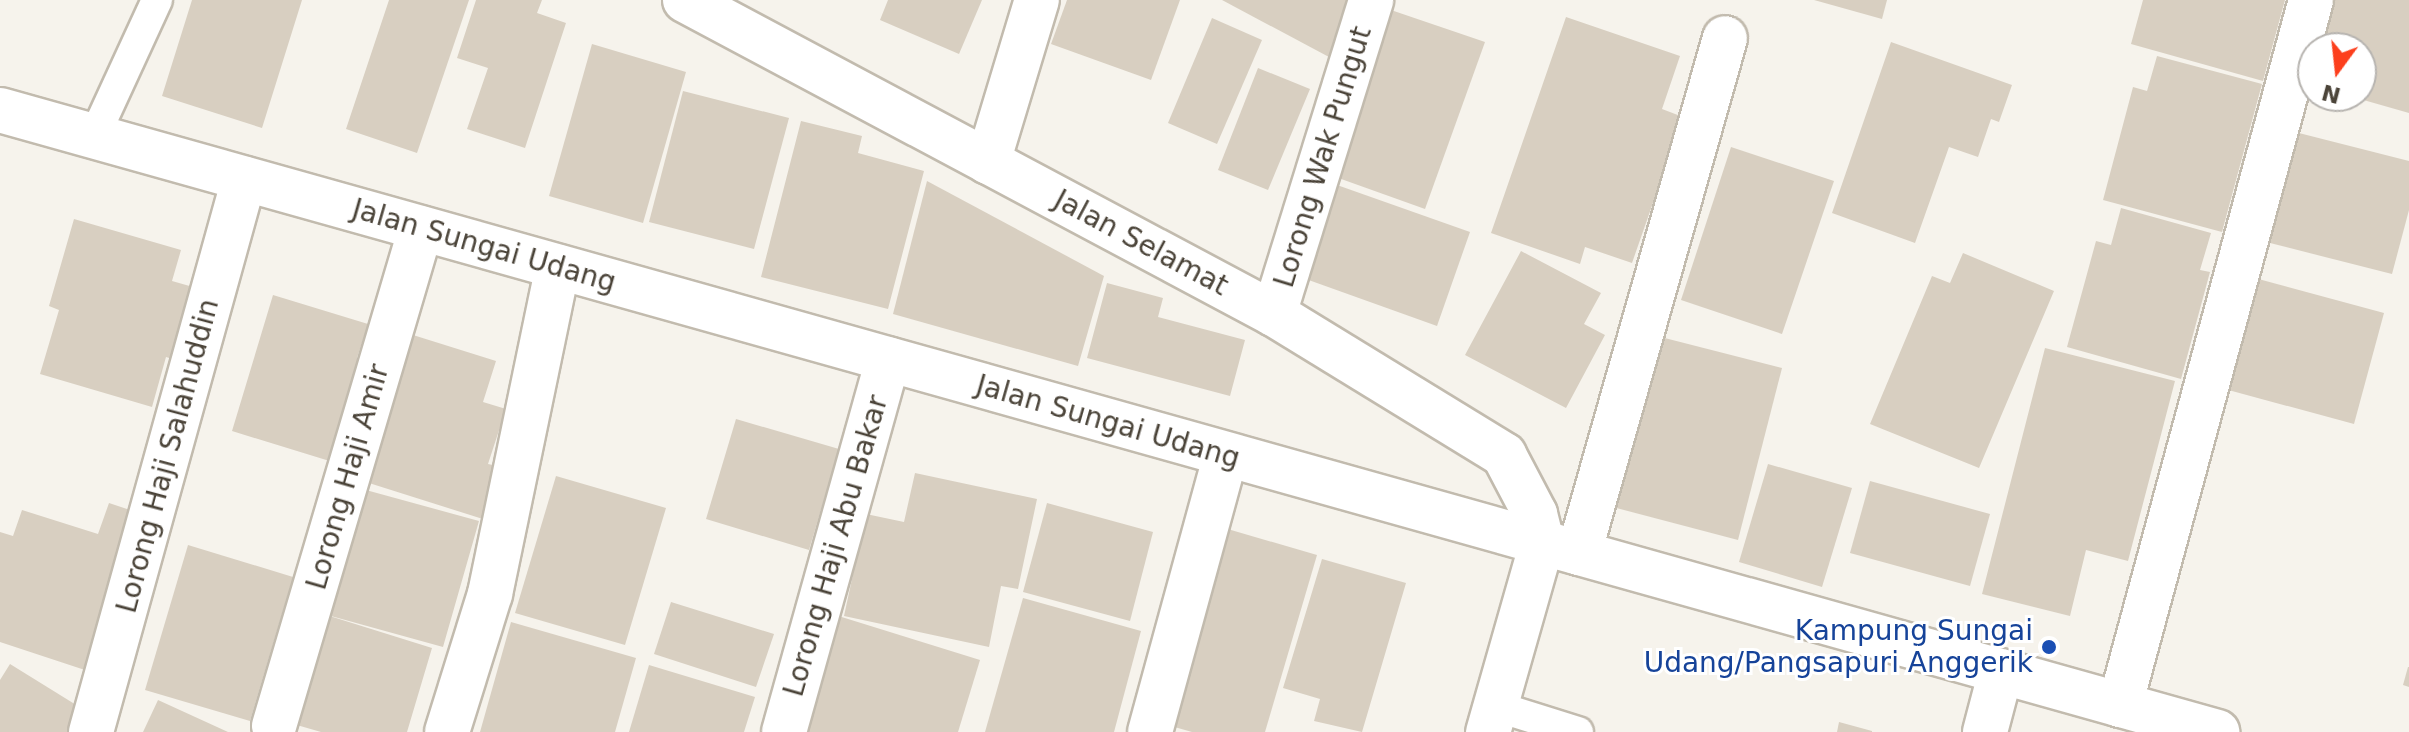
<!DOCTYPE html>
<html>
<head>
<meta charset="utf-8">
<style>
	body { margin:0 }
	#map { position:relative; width:2409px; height:732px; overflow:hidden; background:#f6f3ec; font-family:"DejaVu Sans",sans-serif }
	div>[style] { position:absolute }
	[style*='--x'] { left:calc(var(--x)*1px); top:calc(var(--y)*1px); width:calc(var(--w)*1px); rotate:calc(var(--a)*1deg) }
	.building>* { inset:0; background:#d8cfc1 }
	.roads { filter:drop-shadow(2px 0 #c2bbae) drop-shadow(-2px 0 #c2bbae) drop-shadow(0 2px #c2bbae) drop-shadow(0 -2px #c2bbae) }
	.service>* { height:30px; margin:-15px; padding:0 15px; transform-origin:15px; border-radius:15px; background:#fff }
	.minor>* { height:44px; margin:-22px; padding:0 22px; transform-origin:22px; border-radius:22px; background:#fff }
	.tertiary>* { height:44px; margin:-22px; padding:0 22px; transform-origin:22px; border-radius:22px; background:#fff }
	.dots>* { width:22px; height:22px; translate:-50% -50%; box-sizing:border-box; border:4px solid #fff; border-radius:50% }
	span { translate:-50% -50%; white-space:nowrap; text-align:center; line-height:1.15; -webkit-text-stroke:6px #fff; paint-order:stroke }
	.street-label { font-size:28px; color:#4b4439 }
	.transit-label { font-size:28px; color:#164399 }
	.right { translate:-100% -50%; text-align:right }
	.north { position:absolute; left:2297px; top:32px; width:80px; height:80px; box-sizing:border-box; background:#fff; border:2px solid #b7b4b0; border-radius:50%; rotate:195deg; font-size:22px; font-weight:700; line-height:32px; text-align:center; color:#4b4439 }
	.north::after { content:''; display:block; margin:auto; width:28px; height:36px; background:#fc3f1d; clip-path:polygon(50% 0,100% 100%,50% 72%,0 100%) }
</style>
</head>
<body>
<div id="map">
	<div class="building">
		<div style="clip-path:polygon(192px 0,302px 0,262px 128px,162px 96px)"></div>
		<div style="clip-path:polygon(389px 0,469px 0,417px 153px,346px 129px)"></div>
		<div style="clip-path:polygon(476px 0,542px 0,537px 13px,566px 23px,525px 148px,467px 129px,488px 68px,457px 58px)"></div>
		<div style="clip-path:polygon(888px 0,982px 0,959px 54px,880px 20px)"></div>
		<div style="clip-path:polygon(1067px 0,1180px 0,1151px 80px,1051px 44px)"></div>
		<div style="clip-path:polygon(1222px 0,1360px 0,1329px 57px)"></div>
		<div style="clip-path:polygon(1814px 0,1887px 0,1882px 19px)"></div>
		<div style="clip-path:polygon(2143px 0,2285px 0,2263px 81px,2131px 44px)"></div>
		<div style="clip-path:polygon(2325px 0,2409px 0,2409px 113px,2353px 97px,2361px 96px,2361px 48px,2313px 48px,2313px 86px,2302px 83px)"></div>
		<div style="clip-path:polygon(1388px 9px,1485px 42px,1425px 209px,1330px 175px)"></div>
		<div style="clip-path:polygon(1566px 17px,1680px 56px,1662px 109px,1683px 117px,1632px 263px,1585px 247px,1580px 264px,1491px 233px)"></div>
		<div style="clip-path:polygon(1212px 18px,1262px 40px,1217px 144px,1168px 123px)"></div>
		<div style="clip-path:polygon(1891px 42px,2012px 85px,1999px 122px,1991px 119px,1978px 157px,1949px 147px,1915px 243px,1832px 213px)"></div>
		<div style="clip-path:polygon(592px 44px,686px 72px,643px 223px,549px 196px)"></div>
		<div style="clip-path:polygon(2157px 56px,2262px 84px,2222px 232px,2103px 200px,2133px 87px,2147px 91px)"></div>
		<div style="clip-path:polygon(1258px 68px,1310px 89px,1268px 190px,1218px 170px)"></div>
		<div style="clip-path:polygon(683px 91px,789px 118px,754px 249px,649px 222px)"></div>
		<div style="clip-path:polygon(801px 121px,862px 136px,858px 153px,924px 171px,888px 309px,761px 277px)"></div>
		<div style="clip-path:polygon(2291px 131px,2409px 161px,2409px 210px,2392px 274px,2262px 241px)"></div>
		<div style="clip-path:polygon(1731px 147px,1834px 181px,1782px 334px,1681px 300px)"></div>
		<div style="clip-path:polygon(927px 181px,1104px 276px,1078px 366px,893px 314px)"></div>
		<div style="clip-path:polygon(1337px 185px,1470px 232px,1437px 326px,1303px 278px)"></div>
		<div style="clip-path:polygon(2121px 208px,2211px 233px,2200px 270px,2210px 272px,2181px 379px,2067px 347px,2096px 241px,2111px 245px)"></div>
		<div style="clip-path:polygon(74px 219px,181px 250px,172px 281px,200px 289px,179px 361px,166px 357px,152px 407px,40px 374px,59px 310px,49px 306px)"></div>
		<div style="clip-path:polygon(1521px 251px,1601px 293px,1584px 324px,1605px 335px,1566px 408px,1465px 355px)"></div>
		<div style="clip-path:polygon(1963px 253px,2054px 291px,1979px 468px,1870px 424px,1932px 276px,1950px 283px)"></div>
		<div style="clip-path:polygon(2251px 277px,2384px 313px,2354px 424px,2221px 388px)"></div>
		<div style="clip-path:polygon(1107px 283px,1163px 298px,1158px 317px,1245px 340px,1230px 396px,1087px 358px)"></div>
		<div style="clip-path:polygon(273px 295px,368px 324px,357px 358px,380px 365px,349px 467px,232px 431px)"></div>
		<div style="clip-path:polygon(1649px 334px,1782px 368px,1738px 540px,1605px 505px)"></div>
		<div style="clip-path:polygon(413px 335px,496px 361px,483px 402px,506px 409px,488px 464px,502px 467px,486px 520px,350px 477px,378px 445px)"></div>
		<div style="clip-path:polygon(2045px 348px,2175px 381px,2128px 561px,2086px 550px,2070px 616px,1982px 594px)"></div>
		<div style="clip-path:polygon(736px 419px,839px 449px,809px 550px,706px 519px)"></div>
		<div style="clip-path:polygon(1768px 464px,1852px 488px,1822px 587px,1739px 562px)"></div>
		<div style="clip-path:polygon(915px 473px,1037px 499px,1018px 589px,1001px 586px,989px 647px,844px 616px,866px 514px,904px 522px)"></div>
		<div style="clip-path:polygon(556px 476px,666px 508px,625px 645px,515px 613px)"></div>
		<div style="clip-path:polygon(1870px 481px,1990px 514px,1970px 586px,1850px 553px)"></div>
		<div style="clip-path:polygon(344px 484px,479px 521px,443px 647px,320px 613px,432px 648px,407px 732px,321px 732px,283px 721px)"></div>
		<div style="clip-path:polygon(109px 503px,148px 516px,97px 674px,0 642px,0 532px,13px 536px,22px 510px,98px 534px)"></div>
		<div style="clip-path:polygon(1047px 503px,1153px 532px,1130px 621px,1023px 592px)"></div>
		<div style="clip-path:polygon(1214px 525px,1317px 555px,1265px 732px,1192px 732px,1171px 726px)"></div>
		<div style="clip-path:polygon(188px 545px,293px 577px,250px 721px,145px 690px)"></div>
		<div style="clip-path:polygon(1322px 559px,1406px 583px,1362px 732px,1314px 721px,1320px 699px,1283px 688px)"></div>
		<div style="clip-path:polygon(1023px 598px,1141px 631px,1114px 732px,985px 732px)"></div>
		<div style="clip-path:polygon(671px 602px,774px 634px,756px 687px,654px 654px)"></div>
		<div style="clip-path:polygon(832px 614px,980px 660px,958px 732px,795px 732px)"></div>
		<div style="clip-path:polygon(511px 622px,636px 658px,615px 732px,480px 732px)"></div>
		<div style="clip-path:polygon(10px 664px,94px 716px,85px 732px,0 732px,0 680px)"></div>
		<div style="clip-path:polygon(649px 665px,755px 697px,744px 732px,629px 732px)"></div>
		<div style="clip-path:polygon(2408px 667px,2409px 667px,2409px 687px,2403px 685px)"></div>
		<div style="clip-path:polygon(158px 700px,228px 732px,143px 732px)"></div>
		<div style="clip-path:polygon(1839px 722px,1872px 731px,1872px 732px,1837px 732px)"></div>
	</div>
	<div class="roads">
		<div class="service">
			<div style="--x:94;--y:137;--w:151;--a:-65.3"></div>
			<div style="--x:1495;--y:706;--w:87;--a:17.4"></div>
		</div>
		<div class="minor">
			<div style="--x:685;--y:0;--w:667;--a:28.06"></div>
			<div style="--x:1274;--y:314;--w:270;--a:31.5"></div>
			<div style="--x:1504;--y:455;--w:67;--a:62.3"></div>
			<div style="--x:1535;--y:514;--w:30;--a:76"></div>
			<div style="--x:1542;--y:543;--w:197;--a:105.9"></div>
			<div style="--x:988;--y:162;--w:169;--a:-73.2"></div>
			<div style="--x:1274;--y:314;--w:329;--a:-72.8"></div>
			<div style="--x:1579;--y:553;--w:535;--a:-74.17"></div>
			<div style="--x:2120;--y:705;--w:730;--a:-74.84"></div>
			<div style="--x:274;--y:726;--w:519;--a:-73.55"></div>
			<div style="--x:91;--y:732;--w:574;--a:-74.53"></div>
			<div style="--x:447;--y:732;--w:145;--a:-72.7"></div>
			<div style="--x:490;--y:594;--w:334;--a:-78.3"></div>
			<div style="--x:784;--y:732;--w:387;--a:-74.4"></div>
			<div style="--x:1150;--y:732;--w:287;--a:-74.7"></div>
			<div style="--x:1985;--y:732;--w:63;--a:-75.3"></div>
		</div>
		<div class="tertiary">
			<div style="--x:0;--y:110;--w:2303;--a:15.67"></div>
		</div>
	</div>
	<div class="dots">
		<div style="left:2049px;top:647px;background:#1a4fb4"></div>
	</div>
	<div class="street-label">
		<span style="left:1323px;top:157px;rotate:-73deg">Lorong Wak Pungut</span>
		<span style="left:1141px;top:243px;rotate:28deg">Jalan Selamat</span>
		<span style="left:484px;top:246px;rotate:16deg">Jalan Sungai Udang</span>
		<span style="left:1108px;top:422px;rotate:16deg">Jalan Sungai Udang</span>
		<span style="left:168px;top:456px;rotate:-75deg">Lorong Haji Salahuddin</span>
		<span style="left:348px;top:477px;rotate:-74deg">Lorong Haji Amir</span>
		<span style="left:836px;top:546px;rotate:-74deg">Lorong Haji Abu Bakar</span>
	</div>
	<div class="transit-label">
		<span class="right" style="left:2033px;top:647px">Kampung Sungai<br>Udang/Pangsapuri Anggerik</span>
	</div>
	<div class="north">N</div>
</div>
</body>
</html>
